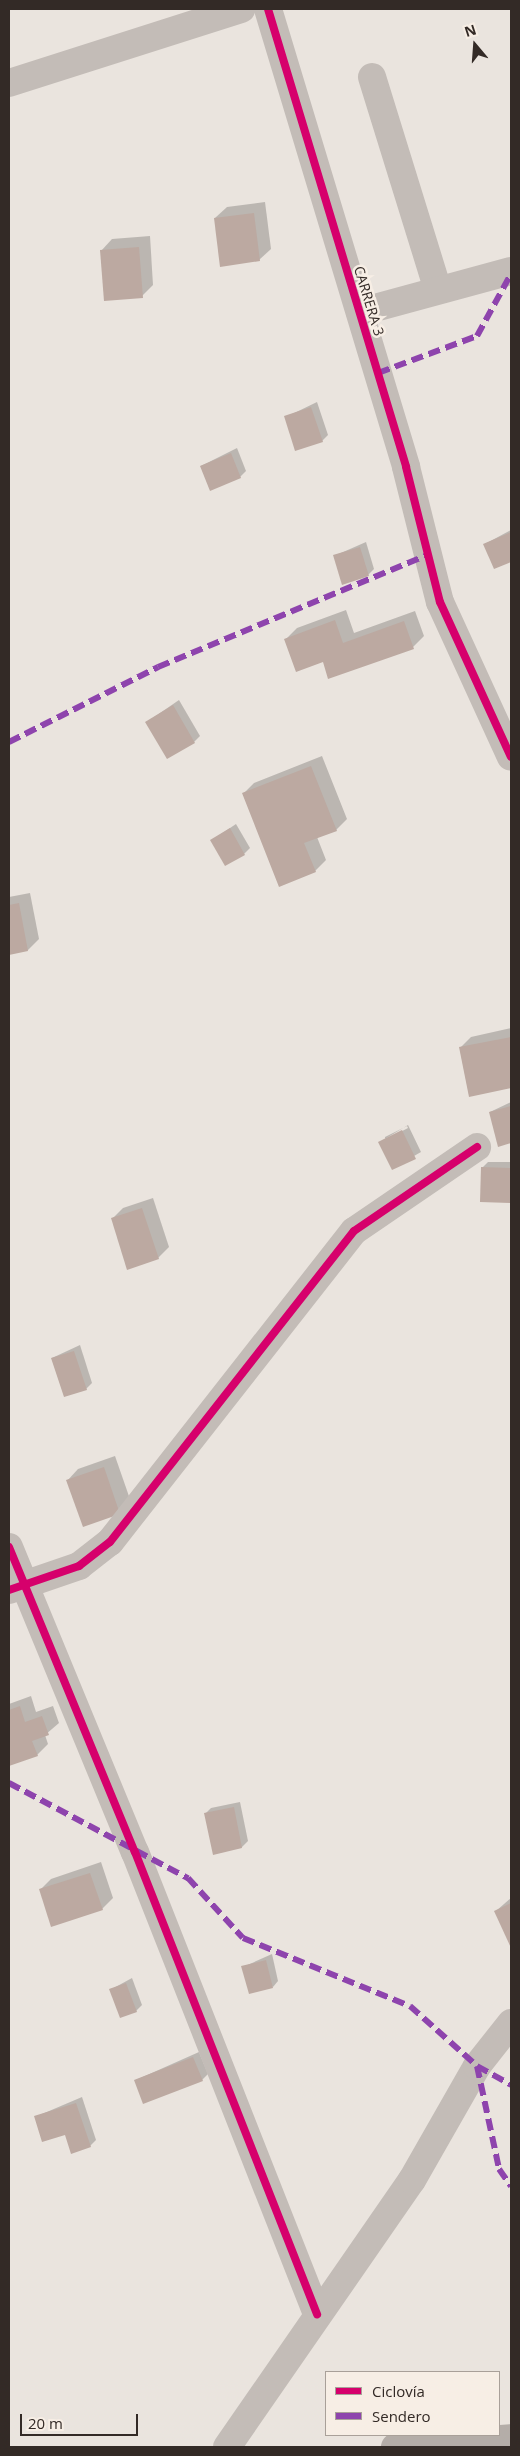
<!DOCTYPE html>
<html>
<head>
<meta charset="utf-8">
<style>
	body { margin:0 }
	#map { position:relative; width:520px; height:2456px; overflow:hidden; background:#eae4de; font-family:"Open Sans",sans-serif }
	div>[style] { position:absolute }
	[style*='--x'] { left:calc(var(--x)*1px); top:calc(var(--y)*1px); width:calc(var(--w)*1px); rotate:calc(var(--a)*1deg) }
	.shadow>* { inset:0; background:#0003 }
	.building>* { inset:0; background:#bca9a1 }
	.minor>* { height:28px; margin:-14px; padding:0 14px; transform-origin:14px; border-radius:14px; background:#c3bcb7 }
	.secondary>* { height:28px; margin:-14px; padding:0 14px; transform-origin:14px; border-radius:14px; background:#b4ada8 }
	.quiet>* { height:6px; margin-top:-3px; transform-origin:0; background:repeating-linear-gradient(90deg,#8e44ad 0 12px,transparent 0 18px) }
	.cycleway>* { height:8px; margin:-4px; padding:0 4px; transform-origin:4px; border-radius:4px; background:#d6006c }
	span { translate:-50% -50%; white-space:nowrap; text-align:center; line-height:1.15; -webkit-text-stroke:5px #f7eee5; paint-order:stroke }
	.street-label { font-size:14px; color:#332a26 }
	.frame { position:absolute; inset:0; border:10px solid #332a26; pointer-events:none }
	.legend { position:absolute; left:325px; top:2371px; width:175px; height:65px; box-sizing:border-box; background:#f7eee5; border:1px solid #a9a099; margin:0; padding:6px 9px; list-style:none; font-size:15px; color:#332a26 }
	.legend li { display:flex; align-items:center; gap:10px; height:25px }
	.legend b { width:25px; border:1px solid #a9a099 }
	.north { position:absolute; left:450px; top:20px; width:50px; height:50px; -webkit-text-stroke:4px #f7eee5; paint-order:stroke; rotate:342deg; font-size:14px; font-weight:700; line-height:20px; text-align:center; color:#332a26 }
	.north::after { content:''; display:block; margin:auto; width:18px; height:22px; background:#332a26; clip-path:polygon(50% 0,100% 100%,50% 72%,0 100%) }
	.scale { position:absolute; left:20px; top:2414px; width:118px; height:22px; box-sizing:border-box; border:2px solid #332a26; border-top:0; padding-left:6px; font-size:15px; line-height:18px; white-space:nowrap; color:#332a26; -webkit-text-stroke:4px #f7eee5; paint-order:stroke }
</style>
</head>
<body>
<div id="map">
	<div class="shadow">
		<div style="clip-path:polygon(265px 202px,271px 249px,259px 260px,215px 218px,227px 207px)"></div>
		<div style="clip-path:polygon(150px 236px,153px 285px,142px 296px,101px 251px,112px 239px)"></div>
		<div style="clip-path:polygon(317px 402px,328px 435px,322px 441px,286px 417px)"></div>
		<div style="clip-path:polygon(237px 448px,246px 471px,240px 477px,201px 466px)"></div>
		<div style="clip-path:polygon(511px 530px,511px 561px,495px 568px,485px 544px)"></div>
		<div style="clip-path:polygon(366px 542px,374px 569px,368px 575px,334px 556px)"></div>
		<div style="clip-path:polygon(346px 610px,354px 633px,415px 611px,424px 636px,413px 647px,324px 661px,286px 639px,297px 628px)"></div>
		<div style="clip-path:polygon(179px 700px,200px 736px,194px 742px,147px 722px)"></div>
		<div style="clip-path:polygon(322px 756px,347px 819px,336px 830px,317px 837px,326px 860px,315px 871px,243px 794px,254px 783px)"></div>
		<div style="clip-path:polygon(236px 824px,250px 848px,244px 854px,212px 840px)"></div>
		<div style="clip-path:polygon(30px 893px,39px 939px,28px 950px,9px 953px,9px 897px)"></div>
		<div style="clip-path:polygon(511px 1028px,511px 1087px,470px 1095px,460px 1048px,471px 1037px)"></div>
		<div style="clip-path:polygon(511px 1102px,511px 1142px,499px 1145px,490px 1112px)"></div>
		<div style="clip-path:polygon(evenodd,408px 1125px,421px 1152px,393px 1168px,380px 1142px,408px 1125px,407px 1126px,408px 1128px,385px 1140px,385px 1137px,407px 1126px)"></div>
		<div style="clip-path:polygon(488px 1162px,511px 1162px,511px 1202px,481px 1201px,482px 1168px)"></div>
		<div style="clip-path:polygon(153px 1198px,169px 1247px,158px 1258px,112px 1219px,123px 1208px)"></div>
		<div style="clip-path:polygon(80px 1345px,92px 1383px,86px 1389px,52px 1358px)"></div>
		<div style="clip-path:polygon(115px 1456px,131px 1502px,120px 1513px,67px 1481px,78px 1469px)"></div>
		<div style="clip-path:polygon(31px 1696px,36px 1712px,53px 1706px,59px 1723px,45px 1735px,48px 1744px,37px 1755px,9px 1765px,9px 1704px)"></div>
		<div style="clip-path:polygon(240px 1802px,248px 1841px,242px 1847px,214px 1853px,206px 1813px,211px 1808px)"></div>
		<div style="clip-path:polygon(101px 1862px,113px 1898px,102px 1909px,40px 1890px,51px 1879px)"></div>
		<div style="clip-path:polygon(511px 1898px,511px 1945px,496px 1911px)"></div>
		<div style="clip-path:polygon(272px 1954px,278px 1981px,273px 1987px,243px 1967px)"></div>
		<div style="clip-path:polygon(132px 1978px,142px 2005px,136px 2011px,110px 1990px)"></div>
		<div style="clip-path:polygon(199px 2052px,208px 2074px,202px 2080px,136px 2080px)"></div>
		<div style="clip-path:polygon(82px 2097px,96px 2140px,90px 2146px,35px 2117px)"></div>
	</div>
	<div class="building">
		<div style="clip-path:polygon(254px 213px,260px 261px,220px 267px,214px 218px)"></div>
		<div style="clip-path:polygon(139px 247px,143px 298px,104px 301px,100px 250px)"></div>
		<div style="clip-path:polygon(311px 407px,323px 442px,295px 451px,284px 416px)"></div>
		<div style="clip-path:polygon(231px 453px,241px 478px,210px 491px,200px 466px)"></div>
		<div style="clip-path:polygon(511px 532px,511px 562px,494px 569px,483px 544px)"></div>
		<div style="clip-path:polygon(360px 547px,369px 576px,342px 585px,333px 555px)"></div>
		<div style="clip-path:polygon(335px 620px,343px 643px,404px 621px,414px 649px,328px 679px,323px 662px,296px 672px,284px 639px)"></div>
		<div style="clip-path:polygon(173px 705px,195px 743px,167px 759px,145px 722px)"></div>
		<div style="clip-path:polygon(311px 766px,337px 831px,304px 843px,316px 872px,279px 887px,242px 793px)"></div>
		<div style="clip-path:polygon(230px 828px,245px 855px,225px 866px,210px 840px)"></div>
		<div style="clip-path:polygon(19px 903px,28px 951px,9px 955px,9px 905px)"></div>
		<div style="clip-path:polygon(511px 1037px,511px 1088px,469px 1097px,459px 1047px)"></div>
		<div style="clip-path:polygon(511px 1106px,511px 1143px,498px 1147px,489px 1112px)"></div>
		<div style="clip-path:polygon(402px 1130px,416px 1159px,392px 1170px,378px 1142px)"></div>
		<div style="clip-path:polygon(481px 1167px,511px 1168px,511px 1203px,480px 1202px)"></div>
		<div style="clip-path:polygon(142px 1208px,159px 1259px,127px 1270px,111px 1218px)"></div>
		<div style="clip-path:polygon(74px 1351px,87px 1390px,64px 1397px,51px 1358px)"></div>
		<div style="clip-path:polygon(104px 1467px,120px 1514px,83px 1527px,66px 1480px)"></div>
		<div style="clip-path:polygon(20px 1706px,25px 1722px,42px 1716px,49px 1735px,32px 1741px,38px 1756px,9px 1766px,9px 1710px)"></div>
		<div style="clip-path:polygon(234px 1807px,242px 1848px,213px 1855px,204px 1813px)"></div>
		<div style="clip-path:polygon(90px 1873px,103px 1910px,51px 1927px,39px 1889px)"></div>
		<div style="clip-path:polygon(511px 1903px,511px 1948px,494px 1911px)"></div>
		<div style="clip-path:polygon(266px 1960px,273px 1988px,249px 1994px,241px 1966px)"></div>
		<div style="clip-path:polygon(126px 1983px,137px 2012px,120px 2018px,109px 1989px)"></div>
		<div style="clip-path:polygon(193px 2057px,203px 2081px,143px 2104px,134px 2080px)"></div>
		<div style="clip-path:polygon(76px 2103px,91px 2147px,71px 2154px,65px 2135px,42px 2142px,34px 2116px)"></div>
	</div>
	<div class="minor">
		<div style="--x:268;--y:9;--w:478;--a:73.2"></div>
		<div style="--x:406;--y:467;--w:139;--a:75.9"></div>
		<div style="--x:440;--y:602;--w:170;--a:65.4"></div>
		<div style="--x:372;--y:77;--w:223;--a:72.8"></div>
		<div style="--x:9;--y:83;--w:244;--a:-17.7"></div>
		<div style="--x:360;--y:312;--w:156;--a:-15.2"></div>
		<div style="--x:9;--y:1547;--w:330;--a:67.6"></div>
		<div style="--x:135;--y:1852;--w:497;--a:68.5"></div>
		<div style="--x:9;--y:1590;--w:74;--a:-18.9"></div>
		<div style="--x:79;--y:1566;--w:39;--a:-38"></div>
		<div style="--x:110;--y:1542;--w:395;--a:-51.9"></div>
		<div style="--x:354;--y:1231;--w:149;--a:-34.3"></div>
		<div style="--x:227;--y:2447;--w:325;--a:-55.3"></div>
		<div style="--x:412;--y:2180;--w:131;--a:-60.3"></div>
		<div style="--x:477;--y:2066;--w:55;--a:-51.7"></div>
	</div>
	<div class="secondary">
		<div style="--x:395;--y:2447;--w:116;--a:-4.4"></div>
	</div>
	<div class="quiet">
		<div style="--x:378;--y:373;--w:106;--a:-20.5"></div>
		<div style="--x:477;--y:336;--w:71;--a:-61.3"></div>
		<div style="--x:9;--y:742;--w:167;--a:-26.7"></div>
		<div style="--x:158;--y:667;--w:291;--a:-22.6"></div>
		<div style="--x:9;--y:1783;--w:203;--a:28"></div>
		<div style="--x:188;--y:1878;--w:81;--a:47.5"></div>
		<div style="--x:243;--y:1938;--w:180;--a:22.2"></div>
		<div style="--x:410;--y:2006;--w:90;--a:41.8"></div>
		<div style="--x:477;--y:2066;--w:39;--a:29"></div>
		<div style="--x:477;--y:2066;--w:105;--a:77.9"></div>
		<div style="--x:499;--y:2169;--w:21;--a:55"></div>
	</div>
	<div class="cycleway">
		<div style="--x:268;--y:9;--w:478;--a:73.2"></div>
		<div style="--x:406;--y:467;--w:139;--a:75.9"></div>
		<div style="--x:440;--y:602;--w:170;--a:65.4"></div>
		<div style="--x:9;--y:1547;--w:330;--a:67.6"></div>
		<div style="--x:135;--y:1852;--w:497;--a:68.5"></div>
		<div style="--x:9;--y:1590;--w:74;--a:-18.9"></div>
		<div style="--x:79;--y:1566;--w:39;--a:-38"></div>
		<div style="--x:110;--y:1542;--w:395;--a:-51.9"></div>
		<div style="--x:354;--y:1231;--w:149;--a:-34.3"></div>
	</div>
	<div class="street-label">
		<span style="left:369px;top:301px;rotate:73deg">CARRERA 3</span>
	</div>
	<div class="frame"></div>
	<ul class="legend">
	<li><b style="height:6px;background:#d6006c"></b>Ciclovía</li>
	<li><b style="height:6px;background:#8e44ad"></b>Sendero</li>
	</ul>
	<div class="north">N</div>
	<div class="scale">20 m</div>
</div>
</body>
</html>
